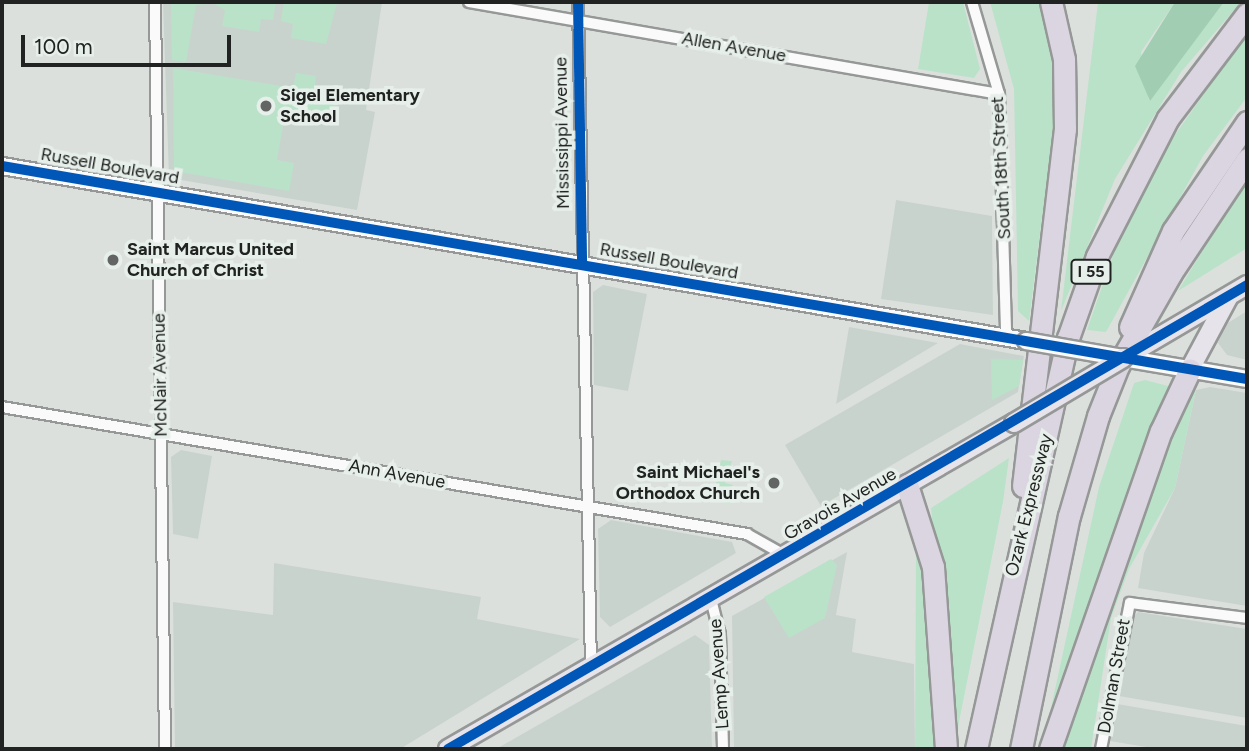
<!DOCTYPE html>
<html>
<head>
<meta charset="utf-8">
<style>
	body { margin:0 }
	#map { position:relative; width:1249px; height:751px; overflow:hidden; background:#dce0dd; font-family:Figtree,sans-serif }
	div>[style] { position:absolute }
	[style*='--x'] { left:calc(var(--x)*1px); top:calc(var(--y)*1px); width:calc(var(--w)*1px); rotate:calc(var(--a)*1deg) }
	.built>* { inset:0; background:#c9d3cd }
	.green>* { inset:0; background:#bae2c8 }
	.forest>* { inset:0; background:#a1ceb3 }
	.roads { filter:drop-shadow(2px 0 #959896) drop-shadow(-2px 0 #959896) drop-shadow(0 2px #959896) drop-shadow(0 -2px #959896) }
	.minor>* { height:10px; margin:-5px; padding:0 5px; transform-origin:5px; border-radius:5px; background:#fafafa }
	.secondary>* { height:16px; margin:-8px; padding:0 8px; transform-origin:8px; border-radius:8px; background:#fafafa }
	.primary>* { height:18px; margin:-9px; padding:0 9px; transform-origin:9px; border-radius:9px; background:#e7e3eb }
	.motorway>* { height:21px; margin:-10.5px; padding:0 10.5px; transform-origin:10.5px; border-radius:10.5px; background:#dbd4e1 }
	.bridges { filter:drop-shadow(2px 0 #959896) drop-shadow(-2px 0 #959896) drop-shadow(0 2px #959896) drop-shadow(0 -2px #959896) }
	.secondary-bridge>* { height:16px; margin:-8px; padding:0 8px; transform-origin:8px; border-radius:8px; background:#fafafa }
	.primary-bridge>* { height:18px; margin:-9px; padding:0 9px; transform-origin:9px; border-radius:9px; background:#e7e3eb }
	.cycleway>* { height:10px; margin:-5px; padding:0 5px; transform-origin:5px; border-radius:5px; background:#0057b8 }
	.dots>* { width:19px; height:19px; translate:-50% -50%; box-sizing:border-box; border:4px solid #e7efea; border-radius:50% }
	span { translate:-50% -50%; white-space:nowrap; text-align:center; line-height:1.15; -webkit-text-stroke:7px #e7efea; paint-order:stroke }
	.shield-label span { padding:2px 5px; background:#e7efea; border:2px solid; border-radius:5px; -webkit-text-stroke-width:0 }
	.shield-label { font-size:16px; color:#202321; font-weight:700 }
	.street-label { font-size:18px; color:#202321 }
	.poi-label { font-size:18px; color:#202321; font-weight:700 }
	.left { translate:0 -50%; text-align:left }
	.right { translate:-100% -50%; text-align:right }
	.frame { position:absolute; inset:0; border:4px solid #202321; pointer-events:none }
	.scale { position:absolute; left:21px; top:35px; width:210px; height:32px; box-sizing:border-box; border:4px solid #202321; border-top:0; padding-left:9px; font-size:21px; line-height:24px; white-space:nowrap; color:#202321; -webkit-text-stroke:5px #e7efea; paint-order:stroke }
</style>
</head>
<body>
<div id="map">
	<div class="built">
		<div style="clip-path:polygon(163px 2px,382px 2px,366px 110px,375px 112px,357px 210px,169px 178px)"></div>
		<div style="clip-path:polygon(896px 200px,992px 216px,993px 315px,881px 299px)"></div>
		<div style="clip-path:polygon(603px 285px,647px 294px,628px 391px,594px 385px,593px 292px)"></div>
		<div style="clip-path:polygon(1247px 311px,1247px 360px,1227px 355px,1218px 343px,1223px 326px)"></div>
		<div style="clip-path:polygon(849px 327px,938px 343px,836px 404px)"></div>
		<div style="clip-path:polygon(960px 344px,1024px 356px,1018px 392px,821px 506px,785px 445px)"></div>
		<div style="clip-path:polygon(1210px 387px,1247px 393px,1247px 606px,1138px 588px,1144px 553px,1175px 488px,1196px 390px)"></div>
		<div style="clip-path:polygon(181px 450px,212px 456px,198px 539px,173px 534px,171px 457px)"></div>
		<div style="clip-path:polygon(611px 520px,732px 542px,736px 553px,610px 627px,600px 617px,598px 529px)"></div>
		<div style="clip-path:polygon(847px 552px,836px 615px,856px 619px,852px 652px,914px 664px,915px 749px,734px 749px,732px 616px)"></div>
		<div style="clip-path:polygon(274px 563px,481px 597px,477px 619px,580px 639px,400px 749px,175px 749px,173px 602px,273px 615px)"></div>
		<div style="clip-path:polygon(1138px 612px,1247px 629px,1247px 718px,1119px 696px,1129px 621px)"></div>
		<div style="clip-path:polygon(695px 635px,709px 645px,712px 749px,496px 749px)"></div>
		<div style="clip-path:polygon(1117px 704px,1247px 726px,1247px 749px,1158px 749px,1110px 741px)"></div>
	</div>
	<div class="green">
		<div style="clip-path:polygon(171px 2px,208px 4px,196px 5px,186px 62px,172px 60px)"></div>
		<div style="clip-path:polygon(211px 2px,276px 2px,273px 20px,261px 19px,259px 32px,222px 26px,225px 10px)"></div>
		<div style="clip-path:polygon(284px 2px,337px 3px,326px 44px,291px 38px,293px 24px,281px 21px)"></div>
		<div style="clip-path:polygon(929px 2px,963px 2px,980px 69px,974px 78px,918px 69px)"></div>
		<div style="clip-path:polygon(990px 2px,1041px 2px,1054px 50px,1056px 106px,1029px 321px,1018px 311px,1014px 89px)"></div>
		<div style="clip-path:polygon(1098px 2px,1175px 2px,1141px 52px,1149px 101px,1224px 2px,1241px 2px,1181px 72px,1115px 179px,1061px 311px)"></div>
		<div style="clip-path:polygon(1247px 33px,1247px 97px,1203px 156px,1106px 332px,1087px 330px,1122px 229px,1160px 156px)"></div>
		<div style="clip-path:polygon(173px 68px,293px 88px,296px 73px,316px 76px,314px 91px,338px 95px,335px 116px,286px 108px,277px 160px,294px 163px,289px 191px,174px 171px)"></div>
		<div style="clip-path:polygon(1247px 183px,1247px 248px,1178px 291px,1226px 212px)"></div>
		<div style="clip-path:polygon(991px 359px,1023px 360px,1019px 386px,992px 400px)"></div>
		<div style="clip-path:polygon(1145px 380px,1172px 387px,1044px 740px,1099px 487px,1134px 383px)"></div>
		<div style="clip-path:polygon(1196px 390px,1175px 488px,1129px 569px,1111px 618px,1091px 749px,1057px 749px,1176px 411px)"></div>
		<div style="clip-path:polygon(1009px 458px,1003px 502px,954px 747px,931px 508px)"></div>
		<div style="clip-path:polygon(721px 460px,732px 461px,725px 483px,733px 485px,730px 503px,721px 502px,723px 491px,715px 489px)"></div>
		<div style="clip-path:polygon(916px 540px,923px 549px,941px 749px,915px 749px)"></div>
		<div style="clip-path:polygon(831px 559px,837px 565px,825px 618px,789px 638px,764px 597px)"></div>
	</div>
	<div class="forest">
		<div style="clip-path:polygon(1175px 2px,1224px 2px,1150px 101px,1135px 66px)"></div>
	</div>
	<div class="roads">
		<div class="minor">
			<div style="--x:155;--y:2;--w:747;--a:89.23"></div>
			<div style="--x:469;--y:2;--w:538;--a:9.85"></div>
			<div style="--x:578;--y:2;--w:664;--a:88.88"></div>
			<div style="--x:972;--y:2;--w:96;--a:73.6"></div>
			<div style="--x:999;--y:94;--w:243;--a:88.3"></div>
			<div style="--x:2;--y:407;--w:756;--a:9.67"></div>
			<div style="--x:747;--y:534;--w:45;--a:29.4"></div>
			<div style="--x:711;--y:599;--w:36;--a:76"></div>
			<div style="--x:720;--y:634;--w:115;--a:88.5"></div>
			<div style="--x:1101;--y:749;--w:149;--a:-78.8"></div>
			<div style="--x:1130;--y:603;--w:118;--a:7.3"></div>
		</div>
		<div class="secondary">
			<div style="--x:2;--y:166;--w:1039;--a:9.7"></div>
			<div style="--x:1123;--y:358;--w:126;--a:9.6"></div>
		</div>
		<div class="primary">
			<div style="--x:1123;--y:358;--w:144;--a:-30.5"></div>
			<div style="--x:1190;--y:369;--w:81;--a:-61.8"></div>
			<div style="--x:448;--y:749;--w:653;--a:-29.94"></div>
		</div>
		<div class="motorway">
			<div style="--x:1130;--y:327;--w:105;--a:-65.9"></div>
			<div style="--x:1173;--y:231;--w:132;--a:-55.8"></div>
			<div style="--x:907;--y:485;--w:86;--a:72.4"></div>
			<div style="--x:933;--y:567;--w:182;--a:85.9"></div>
			<div style="--x:1023;--y:486;--w:359;--a:-83.3"></div>
			<div style="--x:1065;--y:129;--w:70;--a:-90.8"></div>
			<div style="--x:1064;--y:59;--w:58;--a:-102.8"></div>
			<div style="--x:976;--y:749;--w:421;--a:-77.4"></div>
			<div style="--x:1068;--y:338;--w:87;--a:-70.5"></div>
			<div style="--x:1097;--y:256;--w:155;--a:-62.8"></div>
			<div style="--x:1168;--y:118;--w:131;--a:-52.8"></div>
			<div style="--x:1021;--y:749;--w:238;--a:-78.4"></div>
			<div style="--x:1069;--y:516;--w:104;--a:-73.8"></div>
			<div style="--x:1098;--y:416;--w:54;--a:-68.2"></div>
			<div style="--x:1118;--y:366;--w:107;--a:-60.3"></div>
			<div style="--x:1171;--y:273;--w:137;--a:-56.3"></div>
			<div style="--x:1050;--y:749;--w:337;--a:-70.8"></div>
			<div style="--x:1161;--y:431;--w:68;--a:-64.9"></div>
		</div>
	</div>
	<div class="bridges">
		<div class="secondary-bridge">
			<div style="--x:1026;--y:341;--w:98;--a:9.9"></div>
		</div>
		<div class="primary-bridge">
			<div style="--x:1014;--y:423;--w:127;--a:-30.8"></div>
		</div>
	</div>
	<div class="cycleway">
		<div style="--x:578;--y:2;--w:261;--a:89.1"></div>
		<div style="--x:2;--y:166;--w:1263;--a:9.71"></div>
		<div style="--x:448;--y:749;--w:924;--a:-30.14"></div>
	</div>
	<div class="dots">
		<div style="left:266px;top:106px;background:#626563"></div>
		<div style="left:113px;top:260px;background:#626563"></div>
		<div style="left:774px;top:483px;background:#626563"></div>
	</div>
	<div class="shield-label">
		<span style="left:1091px;top:272px">I 55</span>
	</div>
	<div class="street-label">
		<span style="left:734px;top:47px;rotate:10deg">Allen Avenue</span>
		<span style="left:562px;top:133px;rotate:-91deg">Mississippi Avenue</span>
		<span style="left:110px;top:166px;rotate:10deg">Russell Boulevard</span>
		<span style="left:1001px;top:168px;rotate:-93deg">South 18th Street</span>
		<span style="left:669px;top:261px;rotate:10deg">Russell Boulevard</span>
		<span style="left:160px;top:375px;rotate:-91deg">McNair Avenue</span>
		<span style="left:397px;top:474px;rotate:10deg">Ann Avenue</span>
		<span style="left:840px;top:504px;rotate:-30deg">Gravois Avenue</span>
		<span style="left:1029px;top:505px;rotate:-76deg">Ozark Expressway</span>
		<span style="left:719px;top:674px;rotate:-94deg">Lemp Avenue</span>
		<span style="left:1114px;top:676px;rotate:-80deg">Dolman Street</span>
	</div>
	<div class="poi-label">
		<span class="left" style="left:280px;top:106px">Sigel Elementary<br>School</span>
		<span class="left" style="left:127px;top:260px">Saint Marcus United<br>Church of Christ</span>
		<span class="right" style="left:760px;top:483px">Saint Michael's<br>Orthodox Church</span>
	</div>
	<div class="frame"></div>
	<div class="scale">100 m</div>
</div>
</body>
</html>
